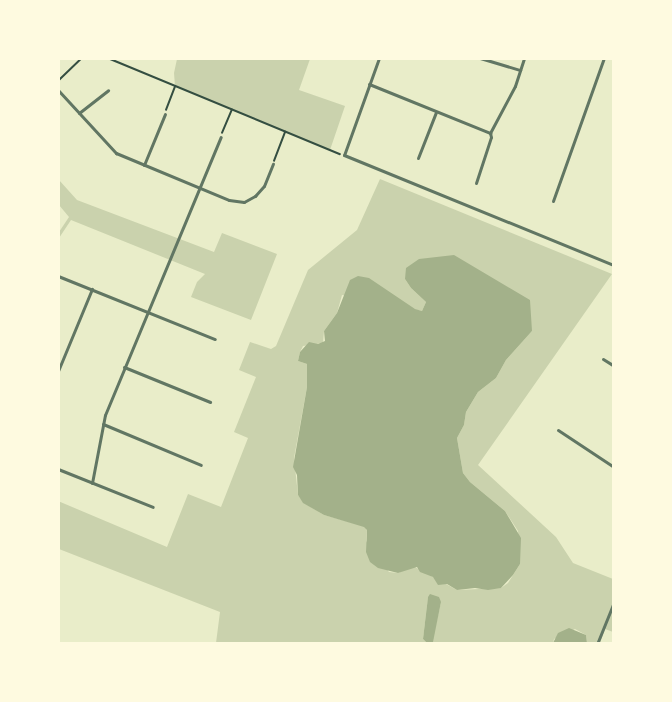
<!DOCTYPE html>
<html>
<head>
<meta charset="utf-8">
<style>
	body { margin:0 }
	#map { position:relative; width:672px; height:702px; overflow:hidden; background:#e9edc9; font-family:"Asap Condensed",sans-serif }
	div>[style] { position:absolute }
	[style*='--x'] { left:calc(var(--x)*1px); top:calc(var(--y)*1px); width:calc(var(--w)*1px); rotate:calc(var(--a)*1deg) }
	.green>* { inset:0; background:#cad2ad }
	.water>* { inset:0; background:#a3b18a }
	.path>* { height:1.5px; margin:-0.75px; padding:0 0.75px; transform-origin:0.75px; border-radius:0.75px; background:#344e41 }
	.minor>* { height:3px; margin:-1.5px; padding:0 1.5px; transform-origin:1.5px; border-radius:1.5px; background:#617663 }
	span { translate:-50% -50%; white-space:nowrap; text-align:center; line-height:1.15; -webkit-text-stroke:4.5px #fefae0; paint-order:stroke }
	.frame { position:absolute; inset:0; border:60px solid #fefae0; pointer-events:none }
</style>
</head>
<body>
<div id="map">
	<div class="green">
		<div style="clip-path:polygon(177px 59px,310px 59px,299px 90px,345px 106px,330px 150px,175px 86px,174px 73px)"></div>
		<div style="clip-path:polygon(evenodd,380px 179px,612px 274px,478px 465px,556px 537px,573px 563px,613px 579px,613px 632px,605px 629px,600px 643px,587px 643px,586px 635px,575px 629px,554px 639px,553px 643px,432px 643px,441px 602px,428px 597px,423px 639px,427px 643px,216px 643px,220px 612px,59px 549px,58px 501px,167px 547px,188px 494px,221px 507px,248px 438px,234px 432px,256px 377px,239px 370px,250px 342px,271px 349px,276px 346px,308px 270px,357px 230px,380px 179px,405px 279px,532px 331px,506px 360px,496px 378px,478px 392px,466px 412px,464px 425px,457px 438px,463px 473px,470px 482px,505px 511px,518px 531px,520px 564px,508px 583px,501px 588px,457px 590px,413px 566px,398px 573px,389px 572px,366px 541px,367px 530px,364px 526px,324px 515px,304px 503px,298px 495px,294px 458px,307px 387px,307px 364px,298px 361px,300px 352px,303px 346px,323px 343px,324px 331px,337px 313px,342px 295px,422px 311px,426px 302px,411px 288px,405px 279px)"></div>
		<div style="clip-path:polygon(59px 180px,77px 200px,214px 252px,222px 233px,277px 254px,251px 320px,191px 297px,197px 282px,205px 274px,71px 220px,59px 238px,59px 232px,69px 217px,59px 205px)"></div>
	</div>
	<div class="water">
		<div style="clip-path:polygon(454px 255px,530px 300px,532px 331px,506px 360px,496px 378px,478px 392px,466px 412px,464px 425px,457px 438px,463px 473px,470px 482px,505px 511px,521px 538px,520px 564px,513px 575px,501px 588px,488px 590px,475px 588px,457px 590px,447px 584px,438px 585px,433px 577px,420px 572px,417px 567px,398px 573px,378px 568px,370px 562px,366px 552px,367px 530px,364px 527px,324px 515px,303px 503px,298px 495px,297px 475px,293px 467px,307px 387px,307px 364px,298px 361px,300px 352px,309px 342px,318px 344px,325px 341px,324px 331px,337px 313px,350px 280px,358px 276px,369px 278px,415px 309px,422px 311px,426px 302px,411px 288px,405px 279px,406px 268px,419px 259px)"></div>
		<div style="clip-path:polygon(430px 594px,439px 597px,441px 602px,433px 642px,427px 643px,423px 639px,428px 597px)"></div>
		<div style="clip-path:polygon(569px 628px,586px 635px,587px 643px,553px 643px,558px 633px)"></div>
	</div>
	<div class="path">
		<div style="--x:108;--y:58;--w:251;--a:22.5"></div>
		<div style="--x:58;--y:81;--w:33;--a:-44"></div>
		<div style="--x:166;--y:110;--w:25;--a:-69"></div>
		<div style="--x:222;--y:133;--w:25;--a:-67"></div>
		<div style="--x:274;--y:161;--w:31;--a:-69"></div>
	</div>
	<div class="minor">
		<div style="--x:379;--y:58;--w:103;--a:109.8"></div>
		<div style="--x:344;--y:155;--w:292;--a:22.2"></div>
		<div style="--x:480;--y:58;--w:42;--a:16.7"></div>
		<div style="--x:369;--y:84;--w:131;--a:22"></div>
		<div style="--x:58;--y:90;--w:86;--a:47.4"></div>
		<div style="--x:116;--y:153;--w:122;--a:22.6"></div>
		<div style="--x:229;--y:200;--w:15;--a:8"></div>
		<div style="--x:244;--y:202;--w:13;--a:-29"></div>
		<div style="--x:255;--y:196;--w:13;--a:-48"></div>
		<div style="--x:264;--y:186;--w:24;--a:-68"></div>
		<div style="--x:79;--y:113;--w:37;--a:-38"></div>
		<div style="--x:418;--y:158;--w:49;--a:-68.6"></div>
		<div style="--x:144;--y:165;--w:55;--a:-67.6"></div>
		<div style="--x:476;--y:183;--w:48;--a:-71.9"></div>
		<div style="--x:491;--y:137;--w:4;--a:-104"></div>
		<div style="--x:490;--y:133;--w:53;--a:-62"></div>
		<div style="--x:515;--y:86;--w:29;--a:-72"></div>
		<div style="--x:553;--y:201;--w:152;--a:-70.4"></div>
		<div style="--x:58;--y:276;--w:169;--a:21.9"></div>
		<div style="--x:603;--y:359;--w:13;--a:32"></div>
		<div style="--x:124;--y:367;--w:93;--a:22.1"></div>
		<div style="--x:58;--y:371;--w:89;--a:-67.5"></div>
		<div style="--x:103;--y:424;--w:106;--a:22.7"></div>
		<div style="--x:558;--y:430;--w:67;--a:33.5"></div>
		<div style="--x:58;--y:469;--w:102;--a:21.8"></div>
		<div style="--x:92;--y:483;--w:69;--a:-79.2"></div>
		<div style="--x:105;--y:415;--w:301;--a:-67.4"></div>
		<div style="--x:597;--y:644;--w:45;--a:-68"></div>
	</div>
	<div class="frame"></div>
</div>
</body>
</html>
